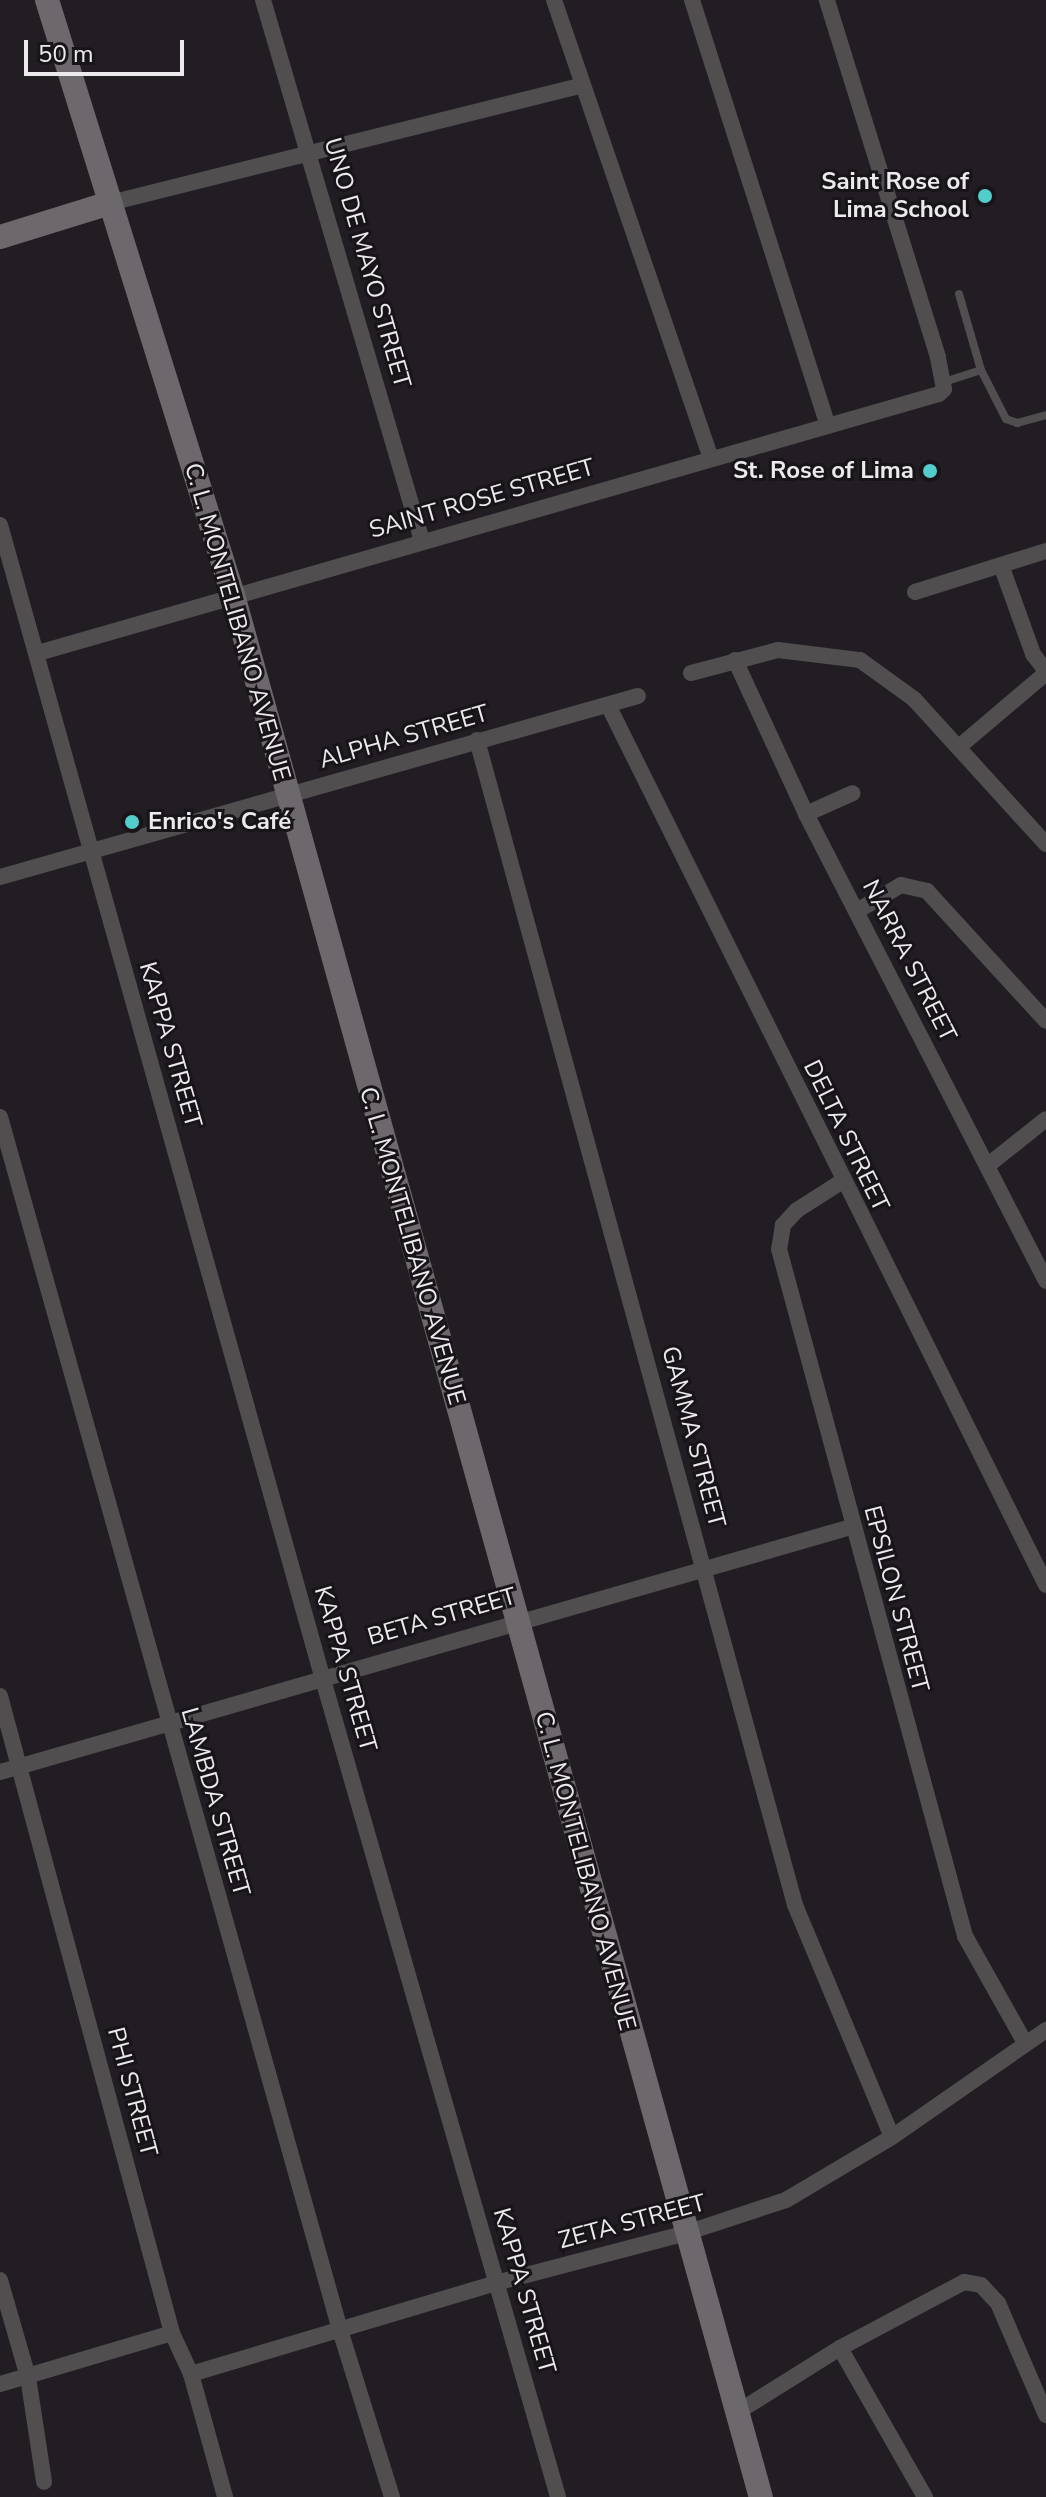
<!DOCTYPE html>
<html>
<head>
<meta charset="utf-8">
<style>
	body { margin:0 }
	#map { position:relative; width:1046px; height:2497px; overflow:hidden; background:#211d22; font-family:"Nunito Sans",sans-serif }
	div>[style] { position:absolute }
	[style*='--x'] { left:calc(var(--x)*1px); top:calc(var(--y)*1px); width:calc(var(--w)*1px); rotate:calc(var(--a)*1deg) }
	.lane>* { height:8px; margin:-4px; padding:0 4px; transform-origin:4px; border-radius:4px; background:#514e50 }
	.street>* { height:16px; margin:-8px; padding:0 8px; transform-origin:8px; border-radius:8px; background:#514e50 }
	.secondary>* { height:24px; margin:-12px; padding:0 12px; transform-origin:12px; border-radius:12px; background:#6d686b }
	.dots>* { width:22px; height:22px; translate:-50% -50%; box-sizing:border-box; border:4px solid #181419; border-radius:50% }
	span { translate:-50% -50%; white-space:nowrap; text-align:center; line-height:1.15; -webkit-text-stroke:6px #181419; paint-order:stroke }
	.poi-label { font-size:24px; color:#eceaed; font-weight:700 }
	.right { translate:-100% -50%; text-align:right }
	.left { translate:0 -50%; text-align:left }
	.street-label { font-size:24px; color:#eceaed }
	.scale { position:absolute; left:24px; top:40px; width:160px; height:36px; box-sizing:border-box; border:4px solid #eceaed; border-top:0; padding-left:10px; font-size:24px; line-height:28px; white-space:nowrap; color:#eceaed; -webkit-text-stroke:6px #181419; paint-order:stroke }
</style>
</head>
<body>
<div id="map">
	<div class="lane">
		<div style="--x:959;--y:294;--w:79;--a:73.9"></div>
		<div style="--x:944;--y:382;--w:39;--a:-18"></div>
		<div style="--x:981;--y:370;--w:55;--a:63"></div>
		<div style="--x:1006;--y:419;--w:12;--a:20"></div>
		<div style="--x:1017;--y:423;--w:30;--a:-15"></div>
	</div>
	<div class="street">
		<div style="--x:263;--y:0;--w:564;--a:73.62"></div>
		<div style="--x:554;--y:0;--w:485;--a:71.1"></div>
		<div style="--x:692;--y:0;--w:447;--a:72.3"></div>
		<div style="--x:110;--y:203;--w:485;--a:-14"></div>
		<div style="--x:0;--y:525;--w:1195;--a:74.37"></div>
		<div style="--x:322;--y:1676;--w:854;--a:73.96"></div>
		<div style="--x:1001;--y:565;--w:95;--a:70.2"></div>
		<div style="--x:1033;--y:654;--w:21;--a:53"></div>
		<div style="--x:915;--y:592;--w:137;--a:-17.4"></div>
		<div style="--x:38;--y:653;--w:937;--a:-16.04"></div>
		<div style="--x:939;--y:394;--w:7;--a:-45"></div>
		<div style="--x:944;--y:389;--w:33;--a:-101"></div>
		<div style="--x:938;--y:357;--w:374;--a:-107.3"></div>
		<div style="--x:735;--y:660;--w:170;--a:65.2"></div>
		<div style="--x:806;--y:814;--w:525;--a:62.8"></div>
		<div style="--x:691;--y:673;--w:90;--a:-14.8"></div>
		<div style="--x:778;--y:650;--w:83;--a:7"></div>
		<div style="--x:860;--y:660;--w:67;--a:35.8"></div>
		<div style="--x:914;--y:699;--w:196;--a:47.7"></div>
		<div style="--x:608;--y:705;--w:983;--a:63.54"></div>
		<div style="--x:477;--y:740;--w:1208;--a:74.73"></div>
		<div style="--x:795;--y:1905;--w:251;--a:67.3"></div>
		<div style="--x:960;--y:746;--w:113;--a:-40.3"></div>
		<div style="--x:806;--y:814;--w:51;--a:-24.1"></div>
		<div style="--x:0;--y:877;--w:663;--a:-15.84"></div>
		<div style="--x:857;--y:911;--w:51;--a:-30.6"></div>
		<div style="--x:901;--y:885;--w:27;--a:13"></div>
		<div style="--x:927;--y:891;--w:176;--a:47.5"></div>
		<div style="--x:0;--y:1117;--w:1260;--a:74.34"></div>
		<div style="--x:340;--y:2330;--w:175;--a:72.7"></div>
		<div style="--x:987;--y:1166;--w:75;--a:-38.5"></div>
		<div style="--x:841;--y:1182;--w:52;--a:147.5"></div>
		<div style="--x:797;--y:1210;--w:21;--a:133"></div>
		<div style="--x:783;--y:1225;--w:24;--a:99"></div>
		<div style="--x:779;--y:1249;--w:712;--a:74.85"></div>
		<div style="--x:965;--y:1936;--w:123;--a:60.7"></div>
		<div style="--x:0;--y:1696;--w:660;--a:74.89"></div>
		<div style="--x:172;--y:2333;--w:45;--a:65.1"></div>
		<div style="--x:191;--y:2374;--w:128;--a:74.5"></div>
		<div style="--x:0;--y:1772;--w:886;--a:-16.06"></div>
		<div style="--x:0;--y:2280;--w:101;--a:73.9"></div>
		<div style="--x:28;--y:2377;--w:106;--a:81.3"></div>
		<div style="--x:840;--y:2348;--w:172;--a:60.3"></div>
		<div style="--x:191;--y:2374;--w:318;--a:-16.6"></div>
		<div style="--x:496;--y:2283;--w:196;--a:-14.7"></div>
		<div style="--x:686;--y:2233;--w:105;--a:-18.3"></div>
		<div style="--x:786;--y:2200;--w:123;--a:-30.7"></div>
		<div style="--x:892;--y:2137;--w:188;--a:-34.8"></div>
		<div style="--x:0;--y:2384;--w:179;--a:-16.5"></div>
		<div style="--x:736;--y:2413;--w:123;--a:-32"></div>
		<div style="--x:840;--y:2348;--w:140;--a:-28"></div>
		<div style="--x:964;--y:2282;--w:17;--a:10"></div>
		<div style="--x:981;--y:2285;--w:25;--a:47"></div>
		<div style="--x:998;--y:2303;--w:122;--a:66.8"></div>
	</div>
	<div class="secondary">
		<div style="--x:47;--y:0;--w:623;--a:72.64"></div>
		<div style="--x:233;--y:595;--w:1974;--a:74.49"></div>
		<div style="--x:0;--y:237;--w:115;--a:-17.2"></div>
	</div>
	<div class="dots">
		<div style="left:985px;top:196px;background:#53cdcb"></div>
		<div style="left:930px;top:471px;background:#53cdcb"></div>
		<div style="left:132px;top:822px;background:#53cdcb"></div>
	</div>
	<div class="poi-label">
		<span class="right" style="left:969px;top:196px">Saint Rose of<br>Lima School</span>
		<span class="right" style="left:914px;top:471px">St. Rose of Lima</span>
		<span class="left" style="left:148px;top:822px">Enrico's Café</span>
	</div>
	<div class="street-label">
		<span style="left:367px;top:263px;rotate:74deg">UNO DE MAYO STREET</span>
		<span style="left:482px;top:499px;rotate:-16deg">SAINT ROSE STREET</span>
		<span style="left:237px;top:622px;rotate:74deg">C. L. MONTELIBANO AVENUE</span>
		<span style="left:404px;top:737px;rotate:-16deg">ALPHA STREET</span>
		<span style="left:909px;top:961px;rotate:63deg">NARRA STREET</span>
		<span style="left:170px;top:1045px;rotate:74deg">KAPPA STREET</span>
		<span style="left:846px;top:1136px;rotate:64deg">DELTA STREET</span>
		<span style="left:412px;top:1246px;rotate:74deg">C. L. MONTELIBANO AVENUE</span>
		<span style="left:693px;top:1437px;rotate:75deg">GAMMA STREET</span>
		<span style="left:896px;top:1599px;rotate:75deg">EPSILON STREET</span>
		<span style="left:442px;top:1617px;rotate:-16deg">BETA STREET</span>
		<span style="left:345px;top:1669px;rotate:74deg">KAPPA STREET</span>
		<span style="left:215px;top:1802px;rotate:74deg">LAMBDA STREET</span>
		<span style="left:585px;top:1871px;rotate:75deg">C. L. MONTELIBANO AVENUE</span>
		<span style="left:132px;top:2092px;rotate:75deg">PHI STREET</span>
		<span style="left:632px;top:2222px;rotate:-15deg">ZETA STREET</span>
		<span style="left:524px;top:2291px;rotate:74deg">KAPPA STREET</span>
	</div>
	<div class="scale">50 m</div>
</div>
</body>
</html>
